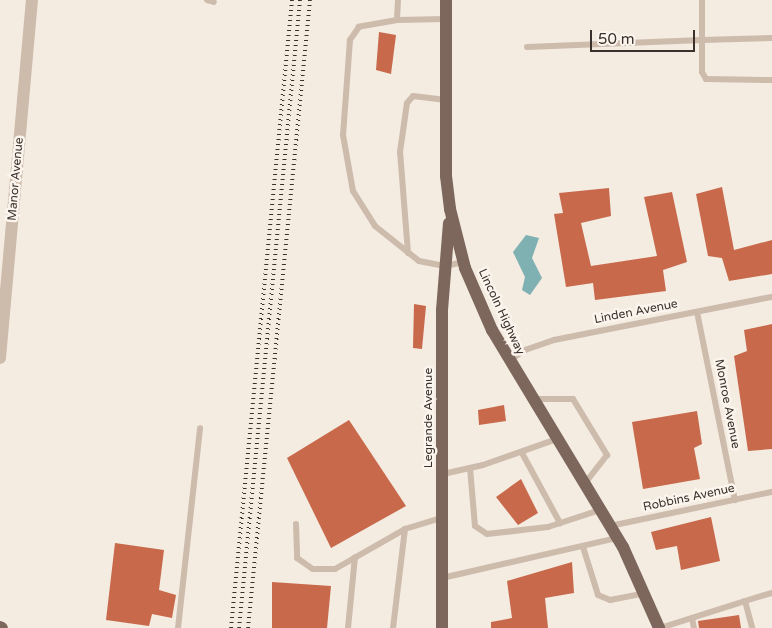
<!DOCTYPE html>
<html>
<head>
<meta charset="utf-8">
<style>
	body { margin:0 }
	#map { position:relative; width:772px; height:628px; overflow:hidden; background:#f4ebe1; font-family:"Varela Round",sans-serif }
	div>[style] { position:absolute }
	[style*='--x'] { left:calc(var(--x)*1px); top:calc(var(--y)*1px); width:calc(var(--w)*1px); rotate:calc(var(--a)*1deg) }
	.water>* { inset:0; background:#7fb0b2 }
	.building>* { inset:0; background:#c8694b }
	.service>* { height:6px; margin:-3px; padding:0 3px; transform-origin:3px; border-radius:3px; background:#cdbbac }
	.minor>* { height:12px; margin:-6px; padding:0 6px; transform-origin:6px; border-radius:6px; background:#cdbbac }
	.primary>* { height:12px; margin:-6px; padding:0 6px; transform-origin:6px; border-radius:6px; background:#7d675c }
	.rail>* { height:4px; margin-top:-2px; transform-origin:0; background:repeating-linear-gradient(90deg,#3b302b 0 1px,transparent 0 5px) }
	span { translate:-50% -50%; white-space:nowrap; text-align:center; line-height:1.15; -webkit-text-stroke:5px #fbf5ee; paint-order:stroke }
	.street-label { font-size:12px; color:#3b302b }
	.scale { position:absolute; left:590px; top:30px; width:105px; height:22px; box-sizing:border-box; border:2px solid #3b302b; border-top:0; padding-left:6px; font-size:15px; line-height:18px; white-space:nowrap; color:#3b302b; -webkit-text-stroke:4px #fbf5ee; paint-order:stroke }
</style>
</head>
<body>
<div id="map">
	<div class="water">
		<div style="clip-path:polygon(526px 235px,539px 238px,532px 258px,542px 278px,530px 295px,522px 290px,525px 277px,513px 252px)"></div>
	</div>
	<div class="building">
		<div style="clip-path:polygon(379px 32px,396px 35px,391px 74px,376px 70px)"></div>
		<div style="clip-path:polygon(722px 187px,734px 250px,772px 240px,772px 274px,729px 281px,722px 258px,708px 256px,696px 194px)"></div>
		<div style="clip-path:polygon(609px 188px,611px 216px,581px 223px,591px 266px,657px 256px,644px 197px,672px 192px,687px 262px,663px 270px,666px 291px,595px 300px,593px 283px,566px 287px,554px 214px,563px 213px,559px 193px)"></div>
		<div style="clip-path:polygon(414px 304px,426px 306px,422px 349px,413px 348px)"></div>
		<div style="clip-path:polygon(772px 324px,772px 449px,748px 451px,734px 356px,747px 351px,744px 330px)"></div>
		<div style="clip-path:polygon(504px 405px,506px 421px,479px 425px,478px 410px)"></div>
		<div style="clip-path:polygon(697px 411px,702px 444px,694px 448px,700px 479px,643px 489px,632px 422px)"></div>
		<div style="clip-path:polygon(349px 420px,406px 506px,331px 548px,287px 458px)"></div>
		<div style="clip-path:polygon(521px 479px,538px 513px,518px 525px,496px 497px)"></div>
		<div style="clip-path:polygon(711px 517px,720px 561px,681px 570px,677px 546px,656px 550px,651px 532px)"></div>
		<div style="clip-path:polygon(115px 543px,164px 550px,159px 590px,176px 595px,172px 618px,152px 614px,149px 626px,106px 620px)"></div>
		<div style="clip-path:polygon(572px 562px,574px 593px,545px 598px,548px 628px,491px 628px,491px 622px,512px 618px,507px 581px)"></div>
		<div style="clip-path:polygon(272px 582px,331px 586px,327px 628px,272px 628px)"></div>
		<div style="clip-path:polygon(739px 615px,741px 628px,699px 628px,698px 621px)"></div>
	</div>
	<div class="service">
		<div style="--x:207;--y:0;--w:7;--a:16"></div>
		<div style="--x:398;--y:0;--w:20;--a:93"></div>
		<div style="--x:397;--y:20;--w:49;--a:-1.2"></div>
		<div style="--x:702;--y:0;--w:40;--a:90"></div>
		<div style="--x:702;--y:40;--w:70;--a:-1.6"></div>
		<div style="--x:397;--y:20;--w:39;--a:170"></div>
		<div style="--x:359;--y:27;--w:16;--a:125"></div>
		<div style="--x:350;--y:40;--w:95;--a:94.2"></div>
		<div style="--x:343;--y:135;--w:57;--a:79.9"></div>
		<div style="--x:353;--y:191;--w:41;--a:57.8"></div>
		<div style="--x:375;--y:226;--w:56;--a:38.5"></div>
		<div style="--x:419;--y:261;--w:26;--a:11"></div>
		<div style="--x:445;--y:266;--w:19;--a:-12"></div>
		<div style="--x:527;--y:47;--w:175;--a:-2.3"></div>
		<div style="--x:702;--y:40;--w:32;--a:90"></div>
		<div style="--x:702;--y:72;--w:8;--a:60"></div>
		<div style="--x:706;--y:79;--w:66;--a:0.9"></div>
		<div style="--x:408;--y:253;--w:101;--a:-94.5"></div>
		<div style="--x:400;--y:152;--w:49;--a:-81.9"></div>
		<div style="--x:407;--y:103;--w:9;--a:-49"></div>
		<div style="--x:413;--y:96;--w:31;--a:7"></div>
		<div style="--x:697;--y:312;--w:192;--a:78.6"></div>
		<div style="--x:510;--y:360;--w:18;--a:-34"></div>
		<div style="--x:525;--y:350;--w:31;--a:-19"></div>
		<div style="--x:554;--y:340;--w:222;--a:-11.2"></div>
		<div style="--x:533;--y:399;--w:40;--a:0"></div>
		<div style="--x:573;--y:399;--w:66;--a:58.7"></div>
		<div style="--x:607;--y:455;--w:37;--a:128"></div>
		<div style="--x:522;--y:453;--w:80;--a:61.5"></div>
		<div style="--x:470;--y:468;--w:58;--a:85.1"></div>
		<div style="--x:475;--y:526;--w:14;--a:34"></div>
		<div style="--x:487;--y:534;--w:61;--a:-6.5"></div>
		<div style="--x:548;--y:527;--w:55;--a:-18.1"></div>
		<div style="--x:443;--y:474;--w:41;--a:-12.7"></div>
		<div style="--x:483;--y:465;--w:78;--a:-19.4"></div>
		<div style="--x:296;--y:524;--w:34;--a:88"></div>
		<div style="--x:297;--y:558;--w:19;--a:35"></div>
		<div style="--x:313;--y:569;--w:22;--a:0"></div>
		<div style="--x:335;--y:569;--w:81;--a:-29.7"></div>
		<div style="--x:405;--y:529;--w:39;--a:-17"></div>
		<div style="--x:610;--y:526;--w:166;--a:-11.9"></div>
		<div style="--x:583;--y:547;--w:50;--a:72.6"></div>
		<div style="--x:598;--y:595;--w:13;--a:23"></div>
		<div style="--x:610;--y:600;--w:36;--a:-11"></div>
		<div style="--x:442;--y:578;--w:180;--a:-12.9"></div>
		<div style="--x:745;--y:601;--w:28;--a:-17"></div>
		<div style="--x:692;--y:618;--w:10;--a:79"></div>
		<div style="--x:178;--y:628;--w:201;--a:-83.7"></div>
		<div style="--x:348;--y:628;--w:71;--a:-84.4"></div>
		<div style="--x:393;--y:628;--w:100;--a:-83.1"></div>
		<div style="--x:660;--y:628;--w:89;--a:-17.6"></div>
		<div style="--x:745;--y:601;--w:28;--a:75"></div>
	</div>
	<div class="minor">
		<div style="--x:0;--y:358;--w:359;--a:-84.9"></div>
	</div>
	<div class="primary">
		<div style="--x:446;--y:0;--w:176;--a:90"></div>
		<div style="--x:446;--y:176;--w:33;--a:83"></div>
		<div style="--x:450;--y:209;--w:61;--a:75.7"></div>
		<div style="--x:465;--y:268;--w:68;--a:66.5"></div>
		<div style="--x:492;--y:330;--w:253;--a:58.9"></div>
		<div style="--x:623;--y:547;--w:89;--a:66"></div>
		<div style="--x:0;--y:627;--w:2;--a:27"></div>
		<div style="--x:442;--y:628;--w:318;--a:-90"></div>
		<div style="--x:442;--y:310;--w:87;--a:-85.4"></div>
	</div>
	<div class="rail">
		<div style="--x:231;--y:628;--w:631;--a:-84.45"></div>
		<div style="--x:239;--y:628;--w:631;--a:-84.45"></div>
		<div style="--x:248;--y:628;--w:631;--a:-84.36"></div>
	</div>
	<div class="street-label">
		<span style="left:16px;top:179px;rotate:-85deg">Manor Avenue</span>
		<span style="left:501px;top:312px;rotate:65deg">Lincoln Highway</span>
		<span style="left:636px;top:312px;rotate:-11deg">Linden Avenue</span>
		<span style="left:727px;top:404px;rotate:79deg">Monroe Avenue</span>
		<span style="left:429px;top:418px;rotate:-90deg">Legrande Avenue</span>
		<span style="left:689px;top:498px;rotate:-12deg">Robbins Avenue</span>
	</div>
	<div class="scale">50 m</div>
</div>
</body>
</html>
